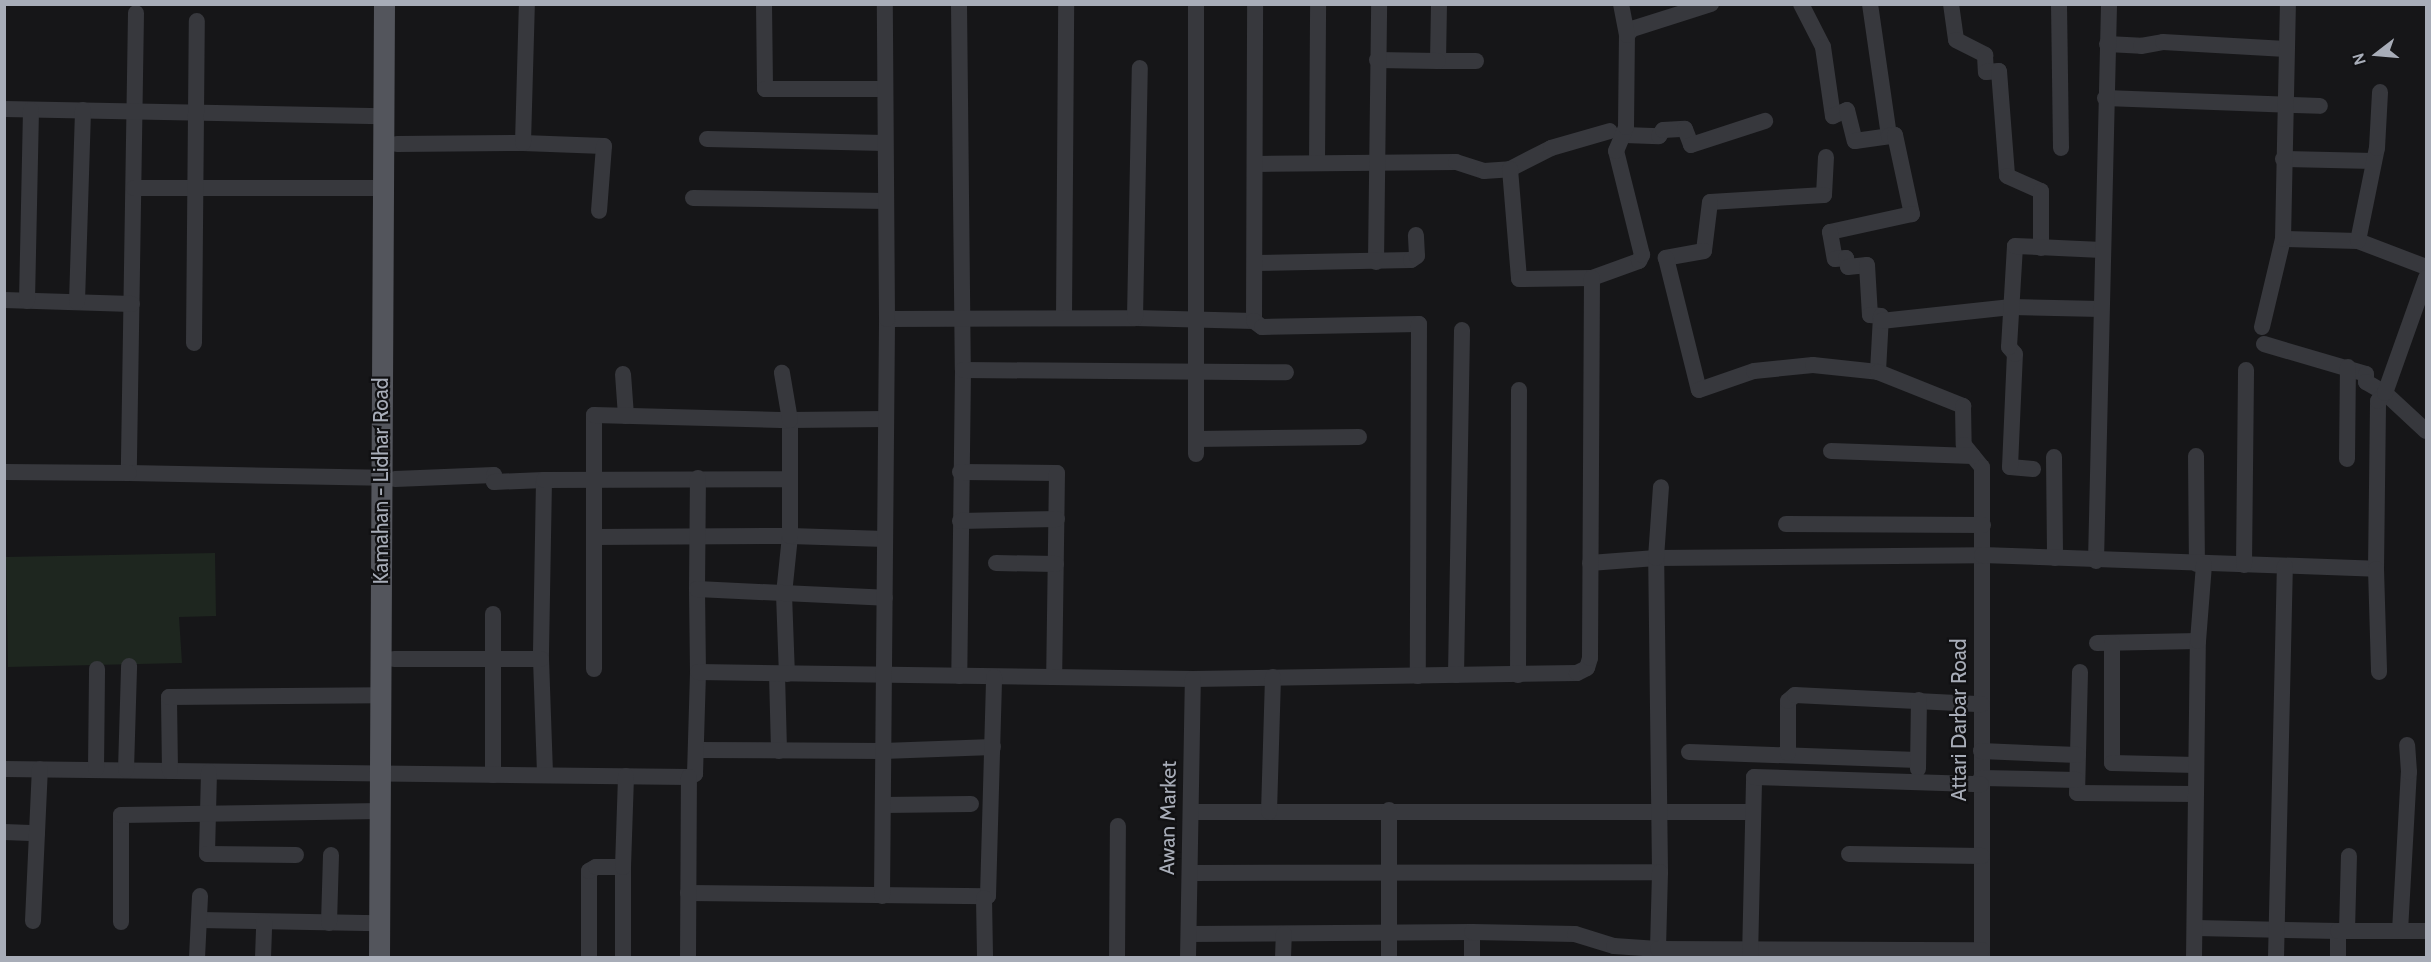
<!DOCTYPE html>
<html>
<head>
<meta charset="utf-8">
<style>
	body { margin:0 }
	#map { position:relative; width:2431px; height:962px; overflow:hidden; background:#161618; font-family:Cabin,sans-serif }
	div>[style] { position:absolute }
	[style*='--x'] { left:calc(var(--x)*1px); top:calc(var(--y)*1px); width:calc(var(--w)*1px); rotate:calc(var(--a)*1deg) }
	.green>* { inset:0; background:#1e261f }
	.minor>* { height:16px; margin:-8px; padding:0 8px; transform-origin:8px; border-radius:8px; background:#37383d }
	.major>* { height:21px; margin:-10.5px; padding:0 10.5px; transform-origin:10.5px; border-radius:10.5px; background:#53555c }
	span { translate:-50% -50%; white-space:nowrap; text-align:center; line-height:1.15; -webkit-text-stroke:4.5px #111113; paint-order:stroke }
	.street-label { font-size:21px; color:#a8adb8 }
	.frame { position:absolute; inset:0; border:6px solid #a8adb8; pointer-events:none }
	.north { position:absolute; left:2347px; top:24px; width:60px; height:60px; -webkit-text-stroke:4px #111113; paint-order:stroke; rotate:254deg; font-size:16px; font-weight:700; line-height:24px; text-align:center; color:#a8adb8 }
	.north::after { content:''; display:block; margin:auto; width:21px; height:27px; background:#a8adb8; clip-path:polygon(50% 0,100% 100%,50% 72%,0 100%) }
</style>
</head>
<body>
<div id="map">
	<div class="green">
		<div style="clip-path:polygon(215px 553px,216px 616px,179px 617px,182px 663px,8px 667px,6px 557px)"></div>
	</div>
	<div class="minor">
		<div style="--x:764;--y:4;--w:85;--a:89.3"></div>
		<div style="--x:765;--y:89;--w:119;--a:0"></div>
		<div style="--x:959;--y:4;--w:366;--a:89.4"></div>
		<div style="--x:963;--y:370;--w:306;--a:90.7"></div>
		<div style="--x:1439;--y:4;--w:57;--a:91"></div>
		<div style="--x:1438;--y:61;--w:38;--a:0"></div>
		<div style="--x:1801;--y:4;--w:48;--a:62.9"></div>
		<div style="--x:1823;--y:47;--w:70;--a:81.8"></div>
		<div style="--x:1833;--y:116;--w:15;--a:-23"></div>
		<div style="--x:1847;--y:110;--w:32;--a:76"></div>
		<div style="--x:1855;--y:141;--w:34;--a:-8"></div>
		<div style="--x:1870;--y:4;--w:133;--a:81.8"></div>
		<div style="--x:1889;--y:136;--w:6;--a:-9"></div>
		<div style="--x:1895;--y:135;--w:81;--a:77.9"></div>
		<div style="--x:1912;--y:214;--w:84;--a:167.6"></div>
		<div style="--x:1830;--y:232;--w:27;--a:80"></div>
		<div style="--x:1835;--y:259;--w:11;--a:-5"></div>
		<div style="--x:1846;--y:258;--w:9;--a:77"></div>
		<div style="--x:1848;--y:267;--w:19;--a:-6"></div>
		<div style="--x:1867;--y:265;--w:50;--a:86.6"></div>
		<div style="--x:1870;--y:315;--w:11;--a:5"></div>
		<div style="--x:1881;--y:316;--w:56;--a:93.1"></div>
		<div style="--x:1951;--y:4;--w:36;--a:82"></div>
		<div style="--x:1956;--y:40;--w:33;--a:27"></div>
		<div style="--x:1985;--y:55;--w:17;--a:87"></div>
		<div style="--x:1986;--y:72;--w:13;--a:-4"></div>
		<div style="--x:1999;--y:71;--w:105;--a:85.6"></div>
		<div style="--x:2007;--y:176;--w:37;--a:24"></div>
		<div style="--x:2041;--y:191;--w:57;--a:90"></div>
		<div style="--x:2059;--y:4;--w:144;--a:89.2"></div>
		<div style="--x:136;--y:13;--w:460;--a:90.9"></div>
		<div style="--x:129;--y:473;--w:252;--a:1.1"></div>
		<div style="--x:1627;--y:35;--w:8;--a:-50"></div>
		<div style="--x:1632;--y:29;--w:83;--a:-17.6"></div>
		<div style="--x:2107;--y:44;--w:34;--a:3"></div>
		<div style="--x:2141;--y:46;--w:22;--a:-10"></div>
		<div style="--x:2163;--y:42;--w:123;--a:3.3"></div>
		<div style="--x:1377;--y:60;--w:61;--a:0.9"></div>
		<div style="--x:2105;--y:98;--w:215;--a:2.1"></div>
		<div style="--x:4;--y:109;--w:379;--a:1.1"></div>
		<div style="--x:1625;--y:135;--w:34;--a:2"></div>
		<div style="--x:1659;--y:136;--w:7;--a:-56"></div>
		<div style="--x:1663;--y:130;--w:22;--a:-3"></div>
		<div style="--x:1685;--y:129;--w:17;--a:69"></div>
		<div style="--x:1691;--y:145;--w:78;--a:-18"></div>
		<div style="--x:707;--y:139;--w:178;--a:1.3"></div>
		<div style="--x:523;--y:143;--w:81;--a:2.1"></div>
		<div style="--x:604;--y:146;--w:65;--a:94.4"></div>
		<div style="--x:397;--y:144;--w:126;--a:-0.5"></div>
		<div style="--x:523;--y:143;--w:139;--a:-88.4"></div>
		<div style="--x:1826;--y:157;--w:38;--a:93"></div>
		<div style="--x:1824;--y:195;--w:114;--a:176.5"></div>
		<div style="--x:1710;--y:202;--w:49;--a:97"></div>
		<div style="--x:1704;--y:251;--w:39;--a:170"></div>
		<div style="--x:1666;--y:258;--w:136;--a:76"></div>
		<div style="--x:1699;--y:390;--w:58;--a:-19.1"></div>
		<div style="--x:1754;--y:371;--w:59;--a:-5.8"></div>
		<div style="--x:1813;--y:365;--w:65;--a:6.1"></div>
		<div style="--x:1878;--y:372;--w:92;--a:21.8"></div>
		<div style="--x:1963;--y:406;--w:39;--a:89"></div>
		<div style="--x:1964;--y:445;--w:28;--a:51"></div>
		<div style="--x:1982;--y:467;--w:491;--a:90"></div>
		<div style="--x:2283;--y:159;--w:91;--a:1.3"></div>
		<div style="--x:1317;--y:163;--w:159;--a:-89.6"></div>
		<div style="--x:1256;--y:164;--w:200;--a:-0.6"></div>
		<div style="--x:1456;--y:162;--w:29;--a:18"></div>
		<div style="--x:1484;--y:171;--w:26;--a:-4"></div>
		<div style="--x:1510;--y:169;--w:46;--a:-27.1"></div>
		<div style="--x:1551;--y:148;--w:61;--a:-16.1"></div>
		<div style="--x:1510;--y:169;--w:110;--a:85.3"></div>
		<div style="--x:1519;--y:279;--w:73;--a:-0.8"></div>
		<div style="--x:1592;--y:278;--w:50;--a:-19.9"></div>
		<div style="--x:1639;--y:261;--w:7;--a:-63"></div>
		<div style="--x:1642;--y:255;--w:107;--a:-104"></div>
		<div style="--x:1616;--y:151;--w:26;--a:-67"></div>
		<div style="--x:1626;--y:127;--w:92;--a:-89.4"></div>
		<div style="--x:1627;--y:35;--w:32;--a:-101"></div>
		<div style="--x:134;--y:188;--w:249;--a:0"></div>
		<div style="--x:693;--y:198;--w:193;--a:0.9"></div>
		<div style="--x:2283;--y:239;--w:75;--a:1.5"></div>
		<div style="--x:2358;--y:241;--w:73;--a:20.9"></div>
		<div style="--x:2358;--y:241;--w:95;--a:-78.5"></div>
		<div style="--x:2377;--y:148;--w:56;--a:-86.9"></div>
		<div style="--x:1376;--y:262;--w:258;--a:-89.3"></div>
		<div style="--x:1255;--y:263;--w:156;--a:-1.1"></div>
		<div style="--x:1411;--y:260;--w:7;--a:-34"></div>
		<div style="--x:1417;--y:256;--w:21;--a:-93"></div>
		<div style="--x:4;--y:300;--w:128;--a:1.8"></div>
		<div style="--x:27;--y:301;--w:191;--a:-88.8"></div>
		<div style="--x:77;--y:302;--w:192;--a:-88.2"></div>
		<div style="--x:1064;--y:318;--w:314;--a:-89.6"></div>
		<div style="--x:1135;--y:318;--w:119;--a:1.4"></div>
		<div style="--x:1254;--y:321;--w:317;--a:-89.8"></div>
		<div style="--x:887;--y:319;--w:248;--a:-0.2"></div>
		<div style="--x:1135;--y:318;--w:250;--a:-88.9"></div>
		<div style="--x:1254;--y:321;--w:10;--a:37"></div>
		<div style="--x:1262;--y:327;--w:157;--a:-1.1"></div>
		<div style="--x:1419;--y:324;--w:352;--a:90.2"></div>
		<div style="--x:1881;--y:321;--w:131;--a:-6.1"></div>
		<div style="--x:2011;--y:307;--w:90;--a:1.3"></div>
		<div style="--x:2262;--y:327;--w:90;--a:-76.6"></div>
		<div style="--x:2283;--y:239;--w:235;--a:-88.8"></div>
		<div style="--x:194;--y:343;--w:322;--a:-89.5"></div>
		<div style="--x:2264;--y:344;--w:106;--a:16.4"></div>
		<div style="--x:2366;--y:374;--w:8;--a:90"></div>
		<div style="--x:2366;--y:382;--w:22;--a:30"></div>
		<div style="--x:2385;--y:393;--w:56;--a:42.8"></div>
		<div style="--x:963;--y:370;--w:323;--a:0.4"></div>
		<div style="--x:623;--y:374;--w:42;--a:85.9"></div>
		<div style="--x:1196;--y:439;--w:163;--a:-0.7"></div>
		<div style="--x:1831;--y:451;--w:142;--a:2"></div>
		<div style="--x:1196;--y:454;--w:450;--a:-90"></div>
		<div style="--x:2196;--y:456;--w:108;--a:89.5"></div>
		<div style="--x:2054;--y:457;--w:101;--a:89.4"></div>
		<div style="--x:2347;--y:459;--w:92;--a:-89.4"></div>
		<div style="--x:2033;--y:469;--w:23;--a:-175"></div>
		<div style="--x:2010;--y:467;--w:113;--a:-87.5"></div>
		<div style="--x:2015;--y:354;--w:9;--a:-131"></div>
		<div style="--x:2009;--y:347;--w:101;--a:-86.6"></div>
		<div style="--x:2015;--y:246;--w:87;--a:2.6"></div>
		<div style="--x:4;--y:472;--w:125;--a:0.5"></div>
		<div style="--x:960;--y:472;--w:97;--a:0.6"></div>
		<div style="--x:1057;--y:473;--w:204;--a:90.8"></div>
		<div style="--x:395;--y:479;--w:99;--a:-2.3"></div>
		<div style="--x:494;--y:475;--w:7;--a:90"></div>
		<div style="--x:494;--y:482;--w:50;--a:-2.3"></div>
		<div style="--x:544;--y:480;--w:179;--a:91"></div>
		<div style="--x:541;--y:659;--w:116;--a:88"></div>
		<div style="--x:544;--y:480;--w:246;--a:-0.2"></div>
		<div style="--x:960;--y:521;--w:97;--a:-1.2"></div>
		<div style="--x:1786;--y:524;--w:197;--a:0.3"></div>
		<div style="--x:594;--y:537;--w:196;--a:-0.3"></div>
		<div style="--x:790;--y:536;--w:58;--a:95.9"></div>
		<div style="--x:784;--y:594;--w:80;--a:87.9"></div>
		<div style="--x:885;--y:539;--w:95;--a:-178.2"></div>
		<div style="--x:790;--y:536;--w:116;--a:-90"></div>
		<div style="--x:790;--y:420;--w:96;--a:-0.6"></div>
		<div style="--x:2096;--y:561;--w:557;--a:-88.66"></div>
		<div style="--x:996;--y:563;--w:60;--a:1"></div>
		<div style="--x:1590;--y:563;--w:66;--a:-4.3"></div>
		<div style="--x:1656;--y:558;--w:326;--a:-0.5"></div>
		<div style="--x:1982;--y:555;--w:394;--a:2"></div>
		<div style="--x:2376;--y:569;--w:168;--a:-89.3"></div>
		<div style="--x:2378;--y:401;--w:11;--a:-49"></div>
		<div style="--x:2385;--y:393;--w:122;--a:-70.4"></div>
		<div style="--x:2244;--y:565;--w:195;--a:-89.4"></div>
		<div style="--x:2376;--y:569;--w:103;--a:88.3"></div>
		<div style="--x:697;--y:589;--w:111;--a:-89.5"></div>
		<div style="--x:493;--y:614;--w:161;--a:90"></div>
		<div style="--x:2097;--y:643;--w:101;--a:-1.1"></div>
		<div style="--x:2112;--y:643;--w:120;--a:90"></div>
		<div style="--x:2112;--y:763;--w:84;--a:1.4"></div>
		<div style="--x:394;--y:659;--w:147;--a:0"></div>
		<div style="--x:594;--y:669;--w:254;--a:-90"></div>
		<div style="--x:594;--y:415;--w:196;--a:1.5"></div>
		<div style="--x:790;--y:420;--w:48;--a:-99.7"></div>
		<div style="--x:698;--y:672;--w:83;--a:-90.7"></div>
		<div style="--x:697;--y:589;--w:188;--a:2.7"></div>
		<div style="--x:2080;--y:672;--w:121;--a:91.4"></div>
		<div style="--x:2077;--y:793;--w:118;--a:0.5"></div>
		<div style="--x:777;--y:674;--w:77;--a:88.5"></div>
		<div style="--x:1456;--y:675;--w:345;--a:-89"></div>
		<div style="--x:1518;--y:675;--w:285;--a:-89.8"></div>
		<div style="--x:696;--y:750;--w:187;--a:0.3"></div>
		<div style="--x:883;--y:751;--w:110;--a:-2.1"></div>
		<div style="--x:1981;--y:751;--w:97;--a:2.4"></div>
		<div style="--x:1689;--y:752;--w:229;--a:2"></div>
		<div style="--x:1788;--y:753;--w:52;--a:-90"></div>
		<div style="--x:1788;--y:701;--w:9;--a:-41"></div>
		<div style="--x:1795;--y:695;--w:187;--a:2.8"></div>
		<div style="--x:4;--y:769;--w:685;--a:0.67"></div>
		<div style="--x:689;--y:777;--w:7;--a:-27"></div>
		<div style="--x:695;--y:774;--w:102;--a:-88.3"></div>
		<div style="--x:698;--y:672;--w:495;--a:0.8"></div>
		<div style="--x:1193;--y:679;--w:384;--a:-0.9"></div>
		<div style="--x:1577;--y:673;--w:11;--a:-27"></div>
		<div style="--x:1587;--y:668;--w:10;--a:-73"></div>
		<div style="--x:1590;--y:658;--w:380;--a:-89.7"></div>
		<div style="--x:96;--y:769;--w:100;--a:-89.4"></div>
		<div style="--x:1918;--y:769;--w:69;--a:-89.2"></div>
		<div style="--x:126;--y:770;--w:104;--a:-88.3"></div>
		<div style="--x:170;--y:771;--w:74;--a:-90.8"></div>
		<div style="--x:169;--y:697;--w:211;--a:-0.5"></div>
		<div style="--x:209;--y:772;--w:82;--a:91.4"></div>
		<div style="--x:207;--y:854;--w:89;--a:0.6"></div>
		<div style="--x:1981;--y:778;--w:96;--a:1.2"></div>
		<div style="--x:883;--y:805;--w:88;--a:-0.7"></div>
		<div style="--x:1191;--y:812;--w:559;--a:0"></div>
		<div style="--x:1269;--y:812;--w:135;--a:-88.3"></div>
		<div style="--x:4;--y:832;--w:33;--a:2"></div>
		<div style="--x:1849;--y:854;--w:133;--a:0.9"></div>
		<div style="--x:623;--y:867;--w:91;--a:90"></div>
		<div style="--x:1660;--y:872;--w:314;--a:-90.7"></div>
		<div style="--x:1656;--y:558;--w:71;--a:-86"></div>
		<div style="--x:1190;--y:873;--w:470;--a:-0.1"></div>
		<div style="--x:1660;--y:872;--w:77;--a:91.5"></div>
		<div style="--x:688;--y:893;--w:300;--a:0.6"></div>
		<div style="--x:988;--y:896;--w:219;--a:-88.4"></div>
		<div style="--x:882;--y:896;--w:577;--a:-89.5"></div>
		<div style="--x:887;--y:319;--w:315;--a:-90.4"></div>
		<div style="--x:984;--y:898;--w:60;--a:89"></div>
		<div style="--x:199;--y:920;--w:180;--a:1"></div>
		<div style="--x:33;--y:921;--w:152;--a:-87.4"></div>
		<div style="--x:121;--y:922;--w:107;--a:-90"></div>
		<div style="--x:121;--y:815;--w:259;--a:-0.9"></div>
		<div style="--x:329;--y:923;--w:68;--a:-88.3"></div>
		<div style="--x:2196;--y:928;--w:142;--a:1.2"></div>
		<div style="--x:2347;--y:931;--w:75;--a:-88.5"></div>
		<div style="--x:2400;--y:931;--w:159;--a:-86.8"></div>
		<div style="--x:2409;--y:772;--w:27;--a:-94"></div>
		<div style="--x:1472;--y:932;--w:26;--a:90"></div>
		<div style="--x:1189;--y:934;--w:283;--a:-0.4"></div>
		<div style="--x:1472;--y:932;--w:103;--a:1.1"></div>
		<div style="--x:1575;--y:934;--w:41;--a:17.1"></div>
		<div style="--x:1614;--y:946;--w:44;--a:3.9"></div>
		<div style="--x:1658;--y:949;--w:324;--a:0.2"></div>
		<div style="--x:197;--y:958;--w:62;--a:-87.2"></div>
		<div style="--x:263;--y:958;--w:36;--a:-88"></div>
		<div style="--x:589;--y:958;--w:87;--a:-90"></div>
		<div style="--x:589;--y:871;--w:8;--a:-30"></div>
		<div style="--x:596;--y:867;--w:27;--a:0"></div>
		<div style="--x:623;--y:867;--w:91;--a:-88.1"></div>
		<div style="--x:688;--y:958;--w:181;--a:-89.7"></div>
		<div style="--x:1117;--y:958;--w:132;--a:-89.6"></div>
		<div style="--x:1188;--y:958;--w:279;--a:-89"></div>
		<div style="--x:1283;--y:958;--w:24;--a:-88"></div>
		<div style="--x:1389;--y:958;--w:148;--a:-90"></div>
		<div style="--x:1750;--y:958;--w:181;--a:-88.7"></div>
		<div style="--x:1754;--y:777;--w:227;--a:1.8"></div>
		<div style="--x:2194;--y:958;--w:317;--a:-89.3"></div>
		<div style="--x:2198;--y:641;--w:77;--a:-85.5"></div>
		<div style="--x:2276;--y:958;--w:392;--a:-88.7"></div>
		<div style="--x:2338;--y:958;--w:27;--a:-90"></div>
		<div style="--x:2338;--y:931;--w:88;--a:0"></div>
	</div>
	<div class="major">
		<div style="--x:379;--y:958;--w:954;--a:-89.7"></div>
	</div>
	<div class="street-label">
		<span style="left:381px;top:481px;rotate:-90deg">Kamahan - Lidhar Road</span>
		<span style="left:1959px;top:720px;rotate:-90deg">Attari Darbar Road</span>
		<span style="left:1168px;top:818px;rotate:-89deg">Awan Market</span>
	</div>
	<div class="frame"></div>
	<div class="north">N</div>
</div>
</body>
</html>
